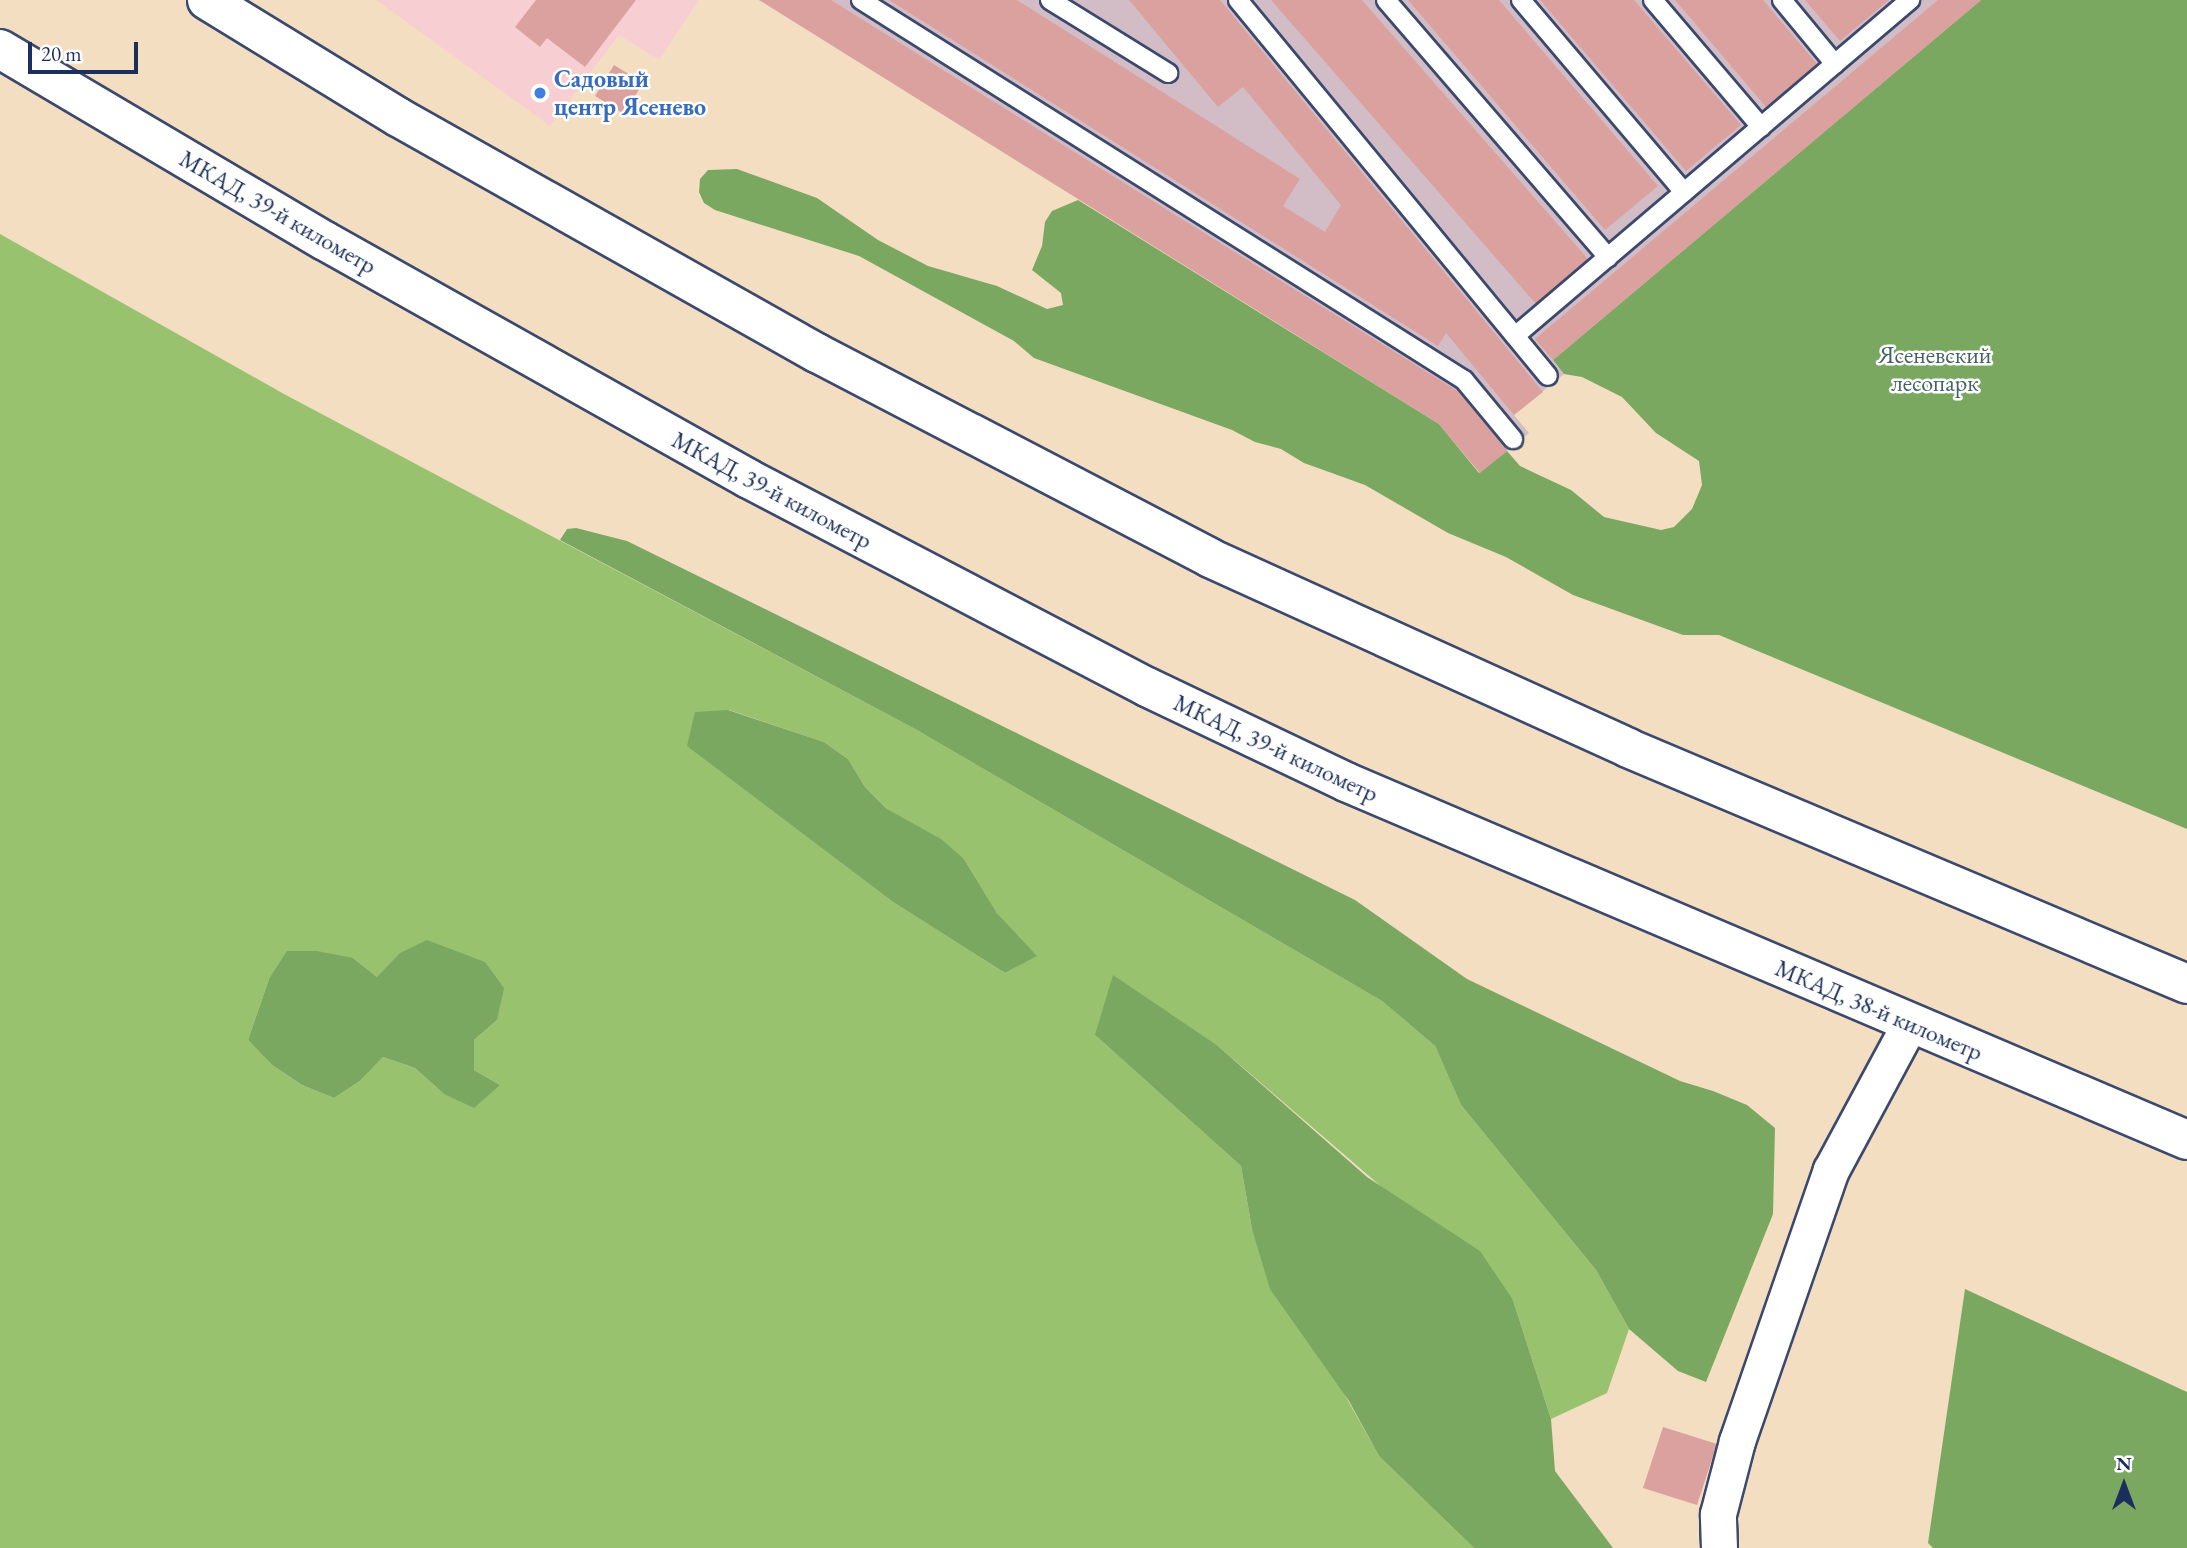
<!DOCTYPE html>
<html>
<head>
<meta charset="utf-8">
<style>
	body { margin:0 }
	#map { position:relative; width:2187px; height:1548px; overflow:hidden; background:#f3dec2; font-family:"EB Garamond",serif }
	div>[style] { position:absolute }
	[style*='--x'] { left:calc(var(--x)*1px); top:calc(var(--y)*1px); width:calc(var(--w)*1px); rotate:calc(var(--a)*1deg) }
	.built>* { inset:0; background:#f7cfd3 }
	.industrial>* { inset:0; background:#d2bdc7 }
	.green>* { inset:0; background:#98c26e }
	.forest>* { inset:0; background:#7aa861 }
	.building>* { inset:0; background:#dba19e }
	.roads { filter:drop-shadow(2px 0 #3b496d) drop-shadow(-2px 0 #3b496d) drop-shadow(0 2px #3b496d) drop-shadow(0 -2px #3b496d) }
	.service>* { height:18px; margin:-9px; padding:0 9px; transform-origin:9px; border-radius:9px; background:#fff }
	.minor>* { height:35px; margin:-17.5px; padding:0 17.5px; transform-origin:17.5px; border-radius:17.5px; background:#fff }
	.trunk>* { height:38px; margin:-19px; padding:0 19px; transform-origin:19px; border-radius:19px; background:#fff }
	.dots>* { width:19px; height:19px; translate:-50% -50%; box-sizing:border-box; border:4px solid #fff; border-radius:50% }
	span { translate:-50% -50%; white-space:nowrap; text-align:center; line-height:1.15; -webkit-text-stroke:5px #fff; paint-order:stroke }
	.shop-label { font-size:24px; color:#366cbe; font-weight:700 }
	.left { translate:0 -50%; text-align:left }
	.street-label { font-size:24px; color:#1b2f5e }
	.park-label { font-size:24px; color:#476264 }
	.north { position:absolute; left:2089px; top:1450px; width:70px; height:70px; -webkit-text-stroke:5px #fff; paint-order:stroke; rotate:0deg; font-size:19px; font-weight:700; line-height:28px; text-align:center; color:#1b2f5e }
	.north::after { content:''; display:block; margin:auto; width:24px; height:32px; background:#1b2f5e; clip-path:polygon(50% 0,100% 100%,50% 72%,0 100%) }
	.scale { position:absolute; left:28px; top:42px; width:110px; height:32px; box-sizing:border-box; border:4px solid #1b2f5e; border-top:0; padding-left:9px; font-size:21px; line-height:24px; white-space:nowrap; color:#1b2f5e; -webkit-text-stroke:5px #fff; paint-order:stroke }
</style>
</head>
<body>
<div id="map">
	<div class="built">
		<div style="clip-path:polygon(376px 0,699px 0,659px 60px,619px 35px,550px 126px)"></div>
	</div>
	<div class="industrial">
		<div style="clip-path:polygon(759px 0,1981px 0,1553px 360px,1564px 374px,1514px 415px,1529px 433px,1480px 473px,1439px 424px)"></div>
	</div>
	<div class="green">
		<div style="clip-path:polygon(evenodd,0 234px,284px 394px,915px 729px,1382px 1001px,1435px 1046px,1461px 1105px,1596px 1270px,1629px 1329px,1607px 1393px,1551px 1419px,1513px 1300px,1218px 1046px,1095px 1035px,1241px 1166px,1252px 1229px,1379px 1456px,1474px 1548px,0 1548px,0 234px,729px 710px,824px 742px,848px 759px,865px 787px,887px 809px,964px 859px,997px 913px,1036px 956px,1005px 973px,893px 902px,688px 746px,729px 710px,0 234px,353px 958px,377px 977px,497px 1020px,474px 1040px,474px 1070px,500px 1085px,444px 1094px,415px 1068px,383px 1057px,360px 1081px,334px 1098px,302px 1085px,272px 1065px,248px 1040px,269px 979px,353px 958px)"></div>
	</div>
	<div class="forest">
		<div style="clip-path:polygon(1981px 0,2187px 0,2187px 829px,1719px 635px,1683px 635px,1573px 595px,1506px 557px,1448px 533px,1365px 485px,1304px 463px,1281px 449px,1255px 442px,1232px 430px,1034px 358px,1014px 341px,859px 256px,715px 210px,704px 203px,699px 192px,700px 179px,708px 170px,737px 169px,817px 198px,878px 240px,928px 266px,997px 286px,1047px 309px,1063px 305px,1061px 293px,1032px 270px,1042px 246px,1045px 222px,1052px 211px,1078px 200px,1439px 424px,1479px 473px,1507px 451px,1520px 466px,1571px 490px,1604px 517px,1661px 530px,1674px 527px,1692px 509px,1702px 485px,1699px 461px,1656px 433px,1622px 397px,1582px 377px,1564px 374px,1553px 360px)"></div>
		<div style="clip-path:polygon(576px 528px,627px 541px,1355px 900px,1467px 979px,1680px 1081px,1713px 1091px,1747px 1105px,1775px 1128px,1773px 1214px,1706px 1382px,1678px 1371px,1629px 1329px,1596px 1270px,1461px 1105px,1435px 1046px,1382px 1001px,915px 729px,560px 540px,567px 529px)"></div>
		<div style="clip-path:polygon(728px 710px,824px 742px,848px 759px,865px 787px,887px 809px,941px 839px,964px 859px,997px 913px,1037px 956px,1005px 973px,893px 902px,687px 746px,695px 712px)"></div>
		<div style="clip-path:polygon(427px 940px,485px 962px,504px 988px,497px 1020px,474px 1040px,474px 1070px,500px 1085px,474px 1108px,444px 1094px,415px 1068px,383px 1057px,360px 1081px,334px 1098px,302px 1085px,272px 1065px,248px 1040px,269px 979px,287px 951px,317px 951px,353px 958px,377px 977px,400px 953px)"></div>
		<div style="clip-path:polygon(1113px 975px,1218px 1046px,1367px 1177px,1480px 1251px,1513px 1300px,1551px 1419px,1555px 1471px,1613px 1548px,1474px 1548px,1379px 1456px,1349px 1401px,1270px 1289px,1252px 1229px,1241px 1166px,1095px 1035px)"></div>
		<div style="clip-path:polygon(1965px 1289px,2187px 1392px,2187px 1548px,1933px 1548px,1928px 1543px)"></div>
	</div>
	<div class="building">
		<div style="clip-path:polygon(536px 0,636px 0,585px 67px,547px 38px,540px 47px,515px 27px)"></div>
		<div style="clip-path:polygon(759px 0,831px 0,1459px 392px,1507px 451px,1480px 473px,1439px 424px)"></div>
		<div style="clip-path:polygon(889px 0,1017px 0,1300px 179px,1283px 206px,1325px 232px,1341px 205px,1243px 87px,1218px 107px,1129px 0,1220px 0,1543px 392px,1514px 415px,1446px 333px,1438px 346px)"></div>
		<div style="clip-path:polygon(1271px 0,1362px 0,1588px 259px,1536px 304px)"></div>
		<div style="clip-path:polygon(1408px 0,1499px 0,1658px 186px,1605px 230px)"></div>
		<div style="clip-path:polygon(1540px 0,1634px 0,1741px 125px,1686px 171px)"></div>
		<div style="clip-path:polygon(1675px 0,1763px 0,1817px 64px,1766px 107px)"></div>
		<div style="clip-path:polygon(1805px 0,1889px 0,1840px 41px)"></div>
		<div style="clip-path:polygon(1938px 0,1981px 0,1553px 360px,1535px 339px)"></div>
		<div style="clip-path:polygon(614px 65px,643px 83px,624px 114px,595px 96px)"></div>
		<div style="clip-path:polygon(1663px 1427px,1717px 1444px,1697px 1505px,1643px 1488px)"></div>
	</div>
	<div class="roads">
		<div class="service">
			<div style="--x:861;--y:0;--w:713;--a:32.22"></div>
			<div style="--x:1464;--y:380;--w:77;--a:50.3"></div>
			<div style="--x:1050;--y:0;--w:139;--a:31.7"></div>
			<div style="--x:1238;--y:0;--w:487;--a:50.5"></div>
			<div style="--x:1386;--y:0;--w:340;--a:49.2"></div>
			<div style="--x:1521;--y:0;--w:252;--a:49.7"></div>
			<div style="--x:1653;--y:0;--w:167;--a:49.6"></div>
			<div style="--x:1782;--y:0;--w:83;--a:50.4"></div>
			<div style="--x:1515;--y:336;--w:519;--a:-40.39"></div>
		</div>
		<div class="minor">
			<div style="--x:1719;--y:1548;--w:34;--a:-92"></div>
			<div style="--x:1718;--y:1514;--w:75;--a:-75.4"></div>
			<div style="--x:1737;--y:1441;--w:287;--a:-70.9"></div>
			<div style="--x:1831;--y:1170;--w:167;--a:-61.7"></div>
		</div>
		<div class="trunk">
			<div style="--x:207;--y:0;--w:224;--a:31.5"></div>
			<div style="--x:398;--y:117;--w:481;--a:29.4"></div>
			<div style="--x:817;--y:353;--w:443;--a:27.5"></div>
			<div style="--x:1210;--y:558;--w:459;--a:24.4"></div>
			<div style="--x:1628;--y:748;--w:607;--a:22.89"></div>
			<div style="--x:0;--y:49;--w:377;--a:30.6"></div>
			<div style="--x:325;--y:241;--w:486;--a:29.3"></div>
			<div style="--x:749;--y:479;--w:449;--a:27.6"></div>
			<div style="--x:1147;--y:687;--w:221;--a:25.5"></div>
			<div style="--x:1346;--y:782;--w:914;--a:23.06"></div>
		</div>
	</div>
	<div class="dots">
		<div style="left:540px;top:93px;background:#3f7fe0"></div>
	</div>
	<div class="shop-label">
		<span class="left" style="left:554px;top:93px">Садовый<br>центр Ясенево</span>
	</div>
	<div class="street-label">
		<span style="left:278px;top:212px;rotate:30deg">МКАД, 39-й километр</span>
		<span style="left:772px;top:490px;rotate:28deg">МКАД, 39-й километр</span>
		<span style="left:1276px;top:748px;rotate:25deg">МКАД, 39-й километр</span>
		<span style="left:1879px;top:1010px;rotate:23deg">МКАД, 38-й километр</span>
	</div>
	<div class="park-label">
		<span style="left:1935px;top:369px">Ясеневский<br>лесопарк</span>
	</div>
	<div class="north">N</div>
	<div class="scale">20 m</div>
</div>
</body>
</html>
